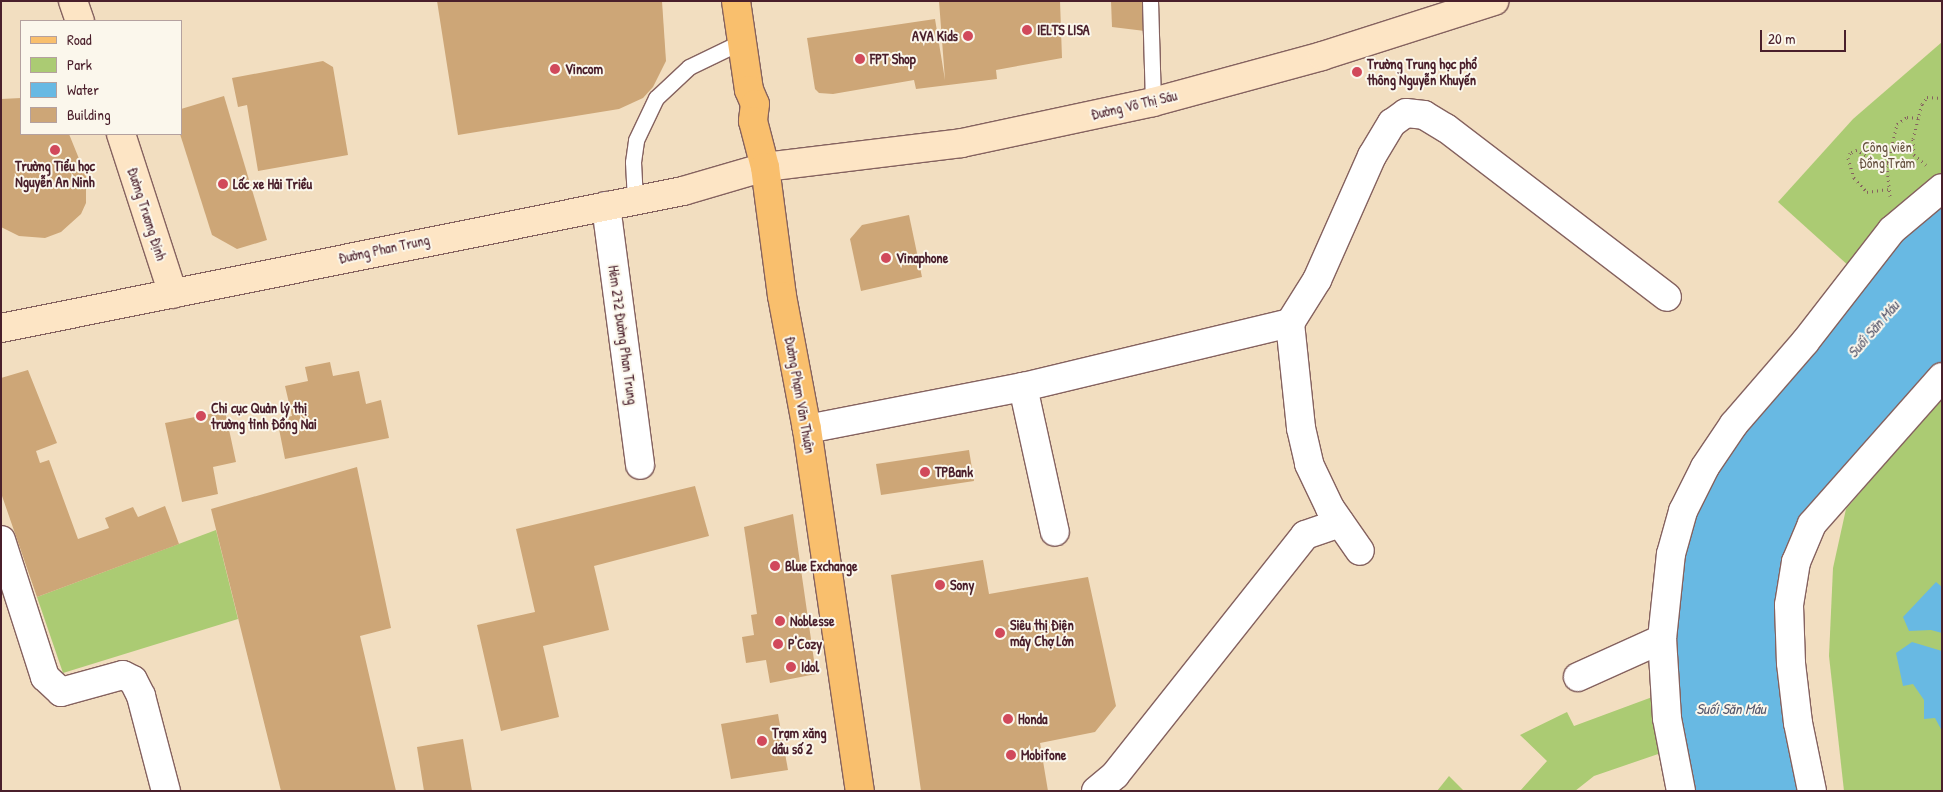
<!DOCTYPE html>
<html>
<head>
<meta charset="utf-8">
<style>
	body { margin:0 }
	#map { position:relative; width:1943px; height:792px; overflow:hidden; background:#f2dec0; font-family:"Patrick Hand",sans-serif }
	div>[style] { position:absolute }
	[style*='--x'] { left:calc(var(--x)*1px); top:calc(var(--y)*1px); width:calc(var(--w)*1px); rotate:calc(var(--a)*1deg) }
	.green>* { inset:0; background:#abcb73 }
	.water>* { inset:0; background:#68b9e3 }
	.building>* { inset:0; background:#cda677 }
	.path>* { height:3px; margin-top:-1.5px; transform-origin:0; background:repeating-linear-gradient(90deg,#85625f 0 1px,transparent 0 5px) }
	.roads { filter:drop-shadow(1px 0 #85625f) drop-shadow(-1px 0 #85625f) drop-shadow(0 1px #85625f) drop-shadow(0 -1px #85625f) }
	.service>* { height:15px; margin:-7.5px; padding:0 7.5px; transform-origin:7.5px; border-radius:7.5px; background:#fff }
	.minor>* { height:28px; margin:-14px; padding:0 14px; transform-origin:14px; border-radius:14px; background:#fff }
	.secondary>* { height:28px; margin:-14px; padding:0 14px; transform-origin:14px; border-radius:14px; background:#fde5c5 }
	.primary>* { height:28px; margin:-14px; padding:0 14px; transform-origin:14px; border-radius:14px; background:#f9bf6d }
	.dots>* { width:14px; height:14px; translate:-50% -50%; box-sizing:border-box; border:2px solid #fbf7ec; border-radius:50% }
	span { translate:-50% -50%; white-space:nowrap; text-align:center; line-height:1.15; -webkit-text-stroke:4px #fbf7ec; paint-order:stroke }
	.poi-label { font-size:14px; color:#4a1f2b; font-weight:700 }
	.left { translate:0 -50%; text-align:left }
	.right { translate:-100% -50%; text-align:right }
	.street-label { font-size:14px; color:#4a1f2b }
	.park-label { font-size:14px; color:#675341 }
	.water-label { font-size:15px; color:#54556b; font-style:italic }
	.frame { position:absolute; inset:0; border:2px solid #4a1f2b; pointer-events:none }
	.legend { position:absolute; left:20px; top:20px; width:162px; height:115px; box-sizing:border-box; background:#fbf7ec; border:1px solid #b4a19f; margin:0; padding:6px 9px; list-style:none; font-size:15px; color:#4a1f2b }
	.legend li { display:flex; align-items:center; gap:10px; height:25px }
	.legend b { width:25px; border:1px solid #b4a19f }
	.scale { position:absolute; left:1760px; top:30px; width:86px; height:22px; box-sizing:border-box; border:2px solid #4a1f2b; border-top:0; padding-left:6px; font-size:15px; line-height:18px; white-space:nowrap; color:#4a1f2b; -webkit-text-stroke:4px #fbf7ec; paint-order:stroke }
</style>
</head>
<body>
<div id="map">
	<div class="green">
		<div style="clip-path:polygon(1942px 42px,1942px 175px,1850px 267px,1778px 202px,1853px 119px)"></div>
		<div style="clip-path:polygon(1942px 397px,1942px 791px,1844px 791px,1829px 656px,1833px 568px,1846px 509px)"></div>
		<div style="clip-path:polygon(216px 530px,238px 619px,63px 673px,37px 597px)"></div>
		<div style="clip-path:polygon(1655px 696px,1664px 752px,1594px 776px,1575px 791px,1520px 791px,1547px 761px,1520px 735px,1567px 712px,1574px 726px)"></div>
		<div style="clip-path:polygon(1449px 776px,1464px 791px,1437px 791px)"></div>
	</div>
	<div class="water">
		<div style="clip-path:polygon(1942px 202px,1942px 362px,1803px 518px,1801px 791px,1691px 791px,1681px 741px,1672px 635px,1681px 556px,1693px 514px,1713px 472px,1899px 238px)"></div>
		<div style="clip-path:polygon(1936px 582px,1942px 587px,1942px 633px,1931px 630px,1909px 631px,1903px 617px)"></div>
		<div style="clip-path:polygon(1912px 642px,1942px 651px,1942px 731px,1935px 718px,1924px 719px,1924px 700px,1913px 684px,1903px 686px,1896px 653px)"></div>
	</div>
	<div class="building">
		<div style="clip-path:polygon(437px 1px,662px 1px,666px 61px,653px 87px,643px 98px,619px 109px,458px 135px)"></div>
		<div style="clip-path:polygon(939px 1px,1060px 1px,1062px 58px,996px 70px,997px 79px,916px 89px,914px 80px,833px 94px,819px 93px,815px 89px,807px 38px,935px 19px,945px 80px)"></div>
		<div style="clip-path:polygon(1111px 1px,1146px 1px,1145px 31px,1112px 27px)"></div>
		<div style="clip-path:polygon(323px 61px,333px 67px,348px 155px,258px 171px,247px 105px,238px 107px,232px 78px)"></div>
		<div style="clip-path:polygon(224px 96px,267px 240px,237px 249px,212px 235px,180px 134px,181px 109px)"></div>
		<div style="clip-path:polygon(21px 98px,21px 134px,69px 134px,86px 176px,86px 203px,81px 214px,61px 232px,45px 238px,19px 236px,1px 227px,1px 99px)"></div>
		<div style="clip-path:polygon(909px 215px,922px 277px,861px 291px,850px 239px,862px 225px)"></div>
		<div style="clip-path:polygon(330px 362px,333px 376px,359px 371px,366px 404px,381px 400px,389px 438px,285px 459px,277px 419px,292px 416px,285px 386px,308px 381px,305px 367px)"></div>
		<div style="clip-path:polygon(28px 370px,57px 443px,36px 451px,40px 463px,49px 460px,78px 539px,109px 528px,105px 518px,133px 507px,138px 517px,165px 506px,179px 544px,37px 597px,1px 493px,1px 378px)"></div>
		<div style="clip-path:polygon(225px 411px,236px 462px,213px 467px,218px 494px,182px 502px,165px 423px)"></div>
		<div style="clip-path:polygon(969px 450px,974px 481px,881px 495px,876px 464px)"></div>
		<div style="clip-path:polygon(357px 467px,391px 628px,360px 636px,396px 791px,281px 791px,211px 509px)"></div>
		<div style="clip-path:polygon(695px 486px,709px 536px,594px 566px,609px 630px,543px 646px,559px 717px,501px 731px,477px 625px,535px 612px,516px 529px)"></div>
		<div style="clip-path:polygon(793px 514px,816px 674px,770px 683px,766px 660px,746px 663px,742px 637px,754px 635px,751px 615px,757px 614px,744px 527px)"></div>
		<div style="clip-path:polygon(983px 560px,989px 594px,1088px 577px,1116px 706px,1095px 732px,1040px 743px,1048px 791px,921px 791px,891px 575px)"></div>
		<div style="clip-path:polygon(778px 714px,788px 770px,731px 779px,721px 724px)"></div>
		<div style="clip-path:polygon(463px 739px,472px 791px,424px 791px,417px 747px)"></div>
	</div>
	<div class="path">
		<div style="--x:1888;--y:163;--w:10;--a:180"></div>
		<div style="--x:1878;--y:163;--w:25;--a:-148"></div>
		<div style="--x:1857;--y:150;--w:8;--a:157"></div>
		<div style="--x:1850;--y:153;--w:5;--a:112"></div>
		<div style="--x:1848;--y:158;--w:21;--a:73"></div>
		<div style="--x:1854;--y:178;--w:19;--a:47"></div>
		<div style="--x:1867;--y:192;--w:21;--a:-8"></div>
		<div style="--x:1926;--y:165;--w:16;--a:-140"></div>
		<div style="--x:1914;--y:155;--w:16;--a:-94"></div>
		<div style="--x:1913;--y:139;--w:36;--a:-76"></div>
		<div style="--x:1922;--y:104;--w:9;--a:-54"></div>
		<div style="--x:1927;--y:97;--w:15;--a:4"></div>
		<div style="--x:1890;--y:196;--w:29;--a:-96"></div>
		<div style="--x:1887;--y:167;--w:44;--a:-76.9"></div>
		<div style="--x:1897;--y:124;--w:12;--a:-35"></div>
		<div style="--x:1907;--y:117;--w:12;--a:5"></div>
	</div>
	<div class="roads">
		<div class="service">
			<div style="--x:1150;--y:1;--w:101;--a:88.3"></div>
			<div style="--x:635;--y:200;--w:38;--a:-93"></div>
			<div style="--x:633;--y:162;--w:22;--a:-82"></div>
			<div style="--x:636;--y:140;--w:47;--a:-64.5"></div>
			<div style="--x:656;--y:98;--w:45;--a:-43.2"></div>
			<div style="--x:689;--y:67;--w:58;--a:-25.7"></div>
		</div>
		<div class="minor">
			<div style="--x:606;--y:206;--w:261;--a:82.5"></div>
			<div style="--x:1290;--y:323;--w:106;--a:84"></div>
			<div style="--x:1301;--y:428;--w:37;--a:77"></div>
			<div style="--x:1309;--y:464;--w:49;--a:64.5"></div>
			<div style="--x:1330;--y:508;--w:52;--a:55.1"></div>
			<div style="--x:1023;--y:387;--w:148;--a:77.6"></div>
			<div style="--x:807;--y:429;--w:220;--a:-11"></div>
			<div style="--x:1023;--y:387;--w:275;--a:-13.5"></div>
			<div style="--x:1290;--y:323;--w:51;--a:-57.9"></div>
			<div style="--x:1317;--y:280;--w:136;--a:-66.1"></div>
			<div style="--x:1372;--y:156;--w:39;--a:-59"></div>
			<div style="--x:1392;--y:123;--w:17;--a:-36"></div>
			<div style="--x:1406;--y:113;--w:18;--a:6"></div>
			<div style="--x:1424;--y:115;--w:26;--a:31"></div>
			<div style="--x:1446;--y:128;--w:278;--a:37.4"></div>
			<div style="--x:1;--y:540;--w:144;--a:72.2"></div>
			<div style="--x:45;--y:677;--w:22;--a:43"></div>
			<div style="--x:61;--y:692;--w:64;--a:-15.3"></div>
			<div style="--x:123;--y:675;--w:11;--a:27"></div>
			<div style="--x:133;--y:680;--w:18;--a:63"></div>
			<div style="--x:141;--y:696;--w:98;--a:75.3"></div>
			<div style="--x:1578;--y:677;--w:92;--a:-24.3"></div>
			<div style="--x:1096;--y:791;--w:25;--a:-40"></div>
			<div style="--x:1115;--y:775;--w:306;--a:-51.6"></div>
			<div style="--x:1305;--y:535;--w:37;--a:-19"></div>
			<div style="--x:1681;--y:791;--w:74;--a:-100.9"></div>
			<div style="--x:1667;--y:718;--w:79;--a:-93.6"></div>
			<div style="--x:1662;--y:639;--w:85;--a:-84"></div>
			<div style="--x:1671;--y:554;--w:45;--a:-74.4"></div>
			<div style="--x:1683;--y:511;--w:49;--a:-63.4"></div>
			<div style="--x:1705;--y:467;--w:52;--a:-56"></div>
			<div style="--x:1734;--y:424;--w:108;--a:-49.1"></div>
			<div style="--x:1805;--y:342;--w:142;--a:-52.2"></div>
			<div style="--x:1892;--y:230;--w:65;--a:-40"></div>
			<div style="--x:1812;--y:791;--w:69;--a:-101.6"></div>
			<div style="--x:1798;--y:723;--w:60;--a:-96.7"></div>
			<div style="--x:1791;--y:663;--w:58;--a:-92"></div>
			<div style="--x:1789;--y:605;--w:44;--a:-80.8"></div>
			<div style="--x:1796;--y:562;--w:41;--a:-67.2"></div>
			<div style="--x:1812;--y:524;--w:196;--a:-48.5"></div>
		</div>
		<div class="secondary">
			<div style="--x:73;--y:1;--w:21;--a:71"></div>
			<div style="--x:121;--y:134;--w:168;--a:72"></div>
			<div style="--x:1;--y:328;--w:696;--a:-11.36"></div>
			<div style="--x:683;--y:191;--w:85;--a:-16.3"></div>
			<div style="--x:765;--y:167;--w:198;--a:-6.9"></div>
			<div style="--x:962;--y:143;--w:195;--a:-12.1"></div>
			<div style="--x:1153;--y:102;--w:175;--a:-15.2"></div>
			<div style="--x:1322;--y:56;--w:181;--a:-17.7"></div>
		</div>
		<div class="primary">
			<div style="--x:736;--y:1;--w:90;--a:81.7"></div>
			<div style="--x:749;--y:90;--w:15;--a:67"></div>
			<div style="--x:755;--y:104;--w:17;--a:97"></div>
			<div style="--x:753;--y:121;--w:48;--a:75.4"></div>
			<div style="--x:765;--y:167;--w:130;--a:82.5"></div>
			<div style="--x:782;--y:296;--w:135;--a:79.4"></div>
			<div style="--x:807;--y:429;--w:366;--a:81.7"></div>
		</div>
	</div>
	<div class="dots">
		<div style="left:1027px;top:30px;background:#d1495b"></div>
		<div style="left:968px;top:36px;background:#d1495b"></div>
		<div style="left:860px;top:59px;background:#d1495b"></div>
		<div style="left:555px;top:69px;background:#d1495b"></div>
		<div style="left:1357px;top:72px;background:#d1495b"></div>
		<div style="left:55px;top:150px;background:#d1495b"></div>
		<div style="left:223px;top:184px;background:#d1495b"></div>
		<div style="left:886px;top:258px;background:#d1495b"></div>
		<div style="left:201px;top:416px;background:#d1495b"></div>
		<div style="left:925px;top:472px;background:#d1495b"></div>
		<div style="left:775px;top:566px;background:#d1495b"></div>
		<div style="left:940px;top:585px;background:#d1495b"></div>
		<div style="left:780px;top:621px;background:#d1495b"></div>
		<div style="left:1000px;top:633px;background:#d1495b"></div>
		<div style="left:778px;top:644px;background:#d1495b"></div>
		<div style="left:791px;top:667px;background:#d1495b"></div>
		<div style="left:1008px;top:719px;background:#d1495b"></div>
		<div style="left:762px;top:741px;background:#d1495b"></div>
		<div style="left:1011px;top:755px;background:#d1495b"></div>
	</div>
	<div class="poi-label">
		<span class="left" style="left:1037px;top:30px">IELTS LISA</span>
		<span class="right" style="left:958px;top:36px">AVA Kids</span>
		<span class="left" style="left:870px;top:59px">FPT Shop</span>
		<span class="left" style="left:1367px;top:72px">Trường Trung học phổ<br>thông Nguyễn Khuyến</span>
		<span class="left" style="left:565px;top:69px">Vincom</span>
		<span style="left:55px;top:174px">Trường Tiểu học<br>Nguyễn An Ninh</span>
		<span class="left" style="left:233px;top:184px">Lốc xe Hải Triều</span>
		<span class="left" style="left:896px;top:258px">Vinaphone</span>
		<span class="left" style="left:211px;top:416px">Chi cục Quản lý thị<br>trường tỉnh Đồng Nai</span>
		<span class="left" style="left:935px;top:472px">TPBank</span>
		<span class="left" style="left:785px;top:566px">Blue Exchange</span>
		<span class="left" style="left:950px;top:585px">Sony</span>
		<span class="left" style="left:790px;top:621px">Noblesse</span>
		<span class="left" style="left:1010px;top:633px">Siêu thị Điện<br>máy Chợ Lớn</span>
		<span class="left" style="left:788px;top:644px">P'Cozy</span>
		<span class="left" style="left:801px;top:667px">Idol</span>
		<span class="left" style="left:1018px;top:719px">Honda</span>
		<span class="left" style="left:772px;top:741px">Trạm xăng<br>dầu số 2</span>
		<span class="left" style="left:1021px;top:755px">Mobifone</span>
	</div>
	<div class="street-label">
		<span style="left:1134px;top:105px;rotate:-13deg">Đường Võ Thị Sáu</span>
		<span style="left:147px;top:214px;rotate:72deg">Đường Trương Định</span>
		<span style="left:384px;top:249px;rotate:-12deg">Đường Phan Trung</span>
		<span style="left:623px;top:335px;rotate:82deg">Hẻm 272 Đường Phan Trung</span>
		<span style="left:800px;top:395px;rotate:80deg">Đường Phạm Văn Thuận</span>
	</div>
	<div class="park-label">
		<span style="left:1887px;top:155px">Công viên<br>Đồng Tràm</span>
	</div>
	<div class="water-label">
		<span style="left:1873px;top:329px;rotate:-49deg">Suối Săn Máu</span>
		<span style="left:1731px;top:709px">Suối Săn Máu</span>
	</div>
	<div class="frame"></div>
	<ul class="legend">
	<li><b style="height:6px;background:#f9bf6d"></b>Road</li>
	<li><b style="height:14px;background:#abcb73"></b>Park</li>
	<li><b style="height:14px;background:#68b9e3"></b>Water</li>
	<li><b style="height:14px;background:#cda677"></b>Building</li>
	</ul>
	<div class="scale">20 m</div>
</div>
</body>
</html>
